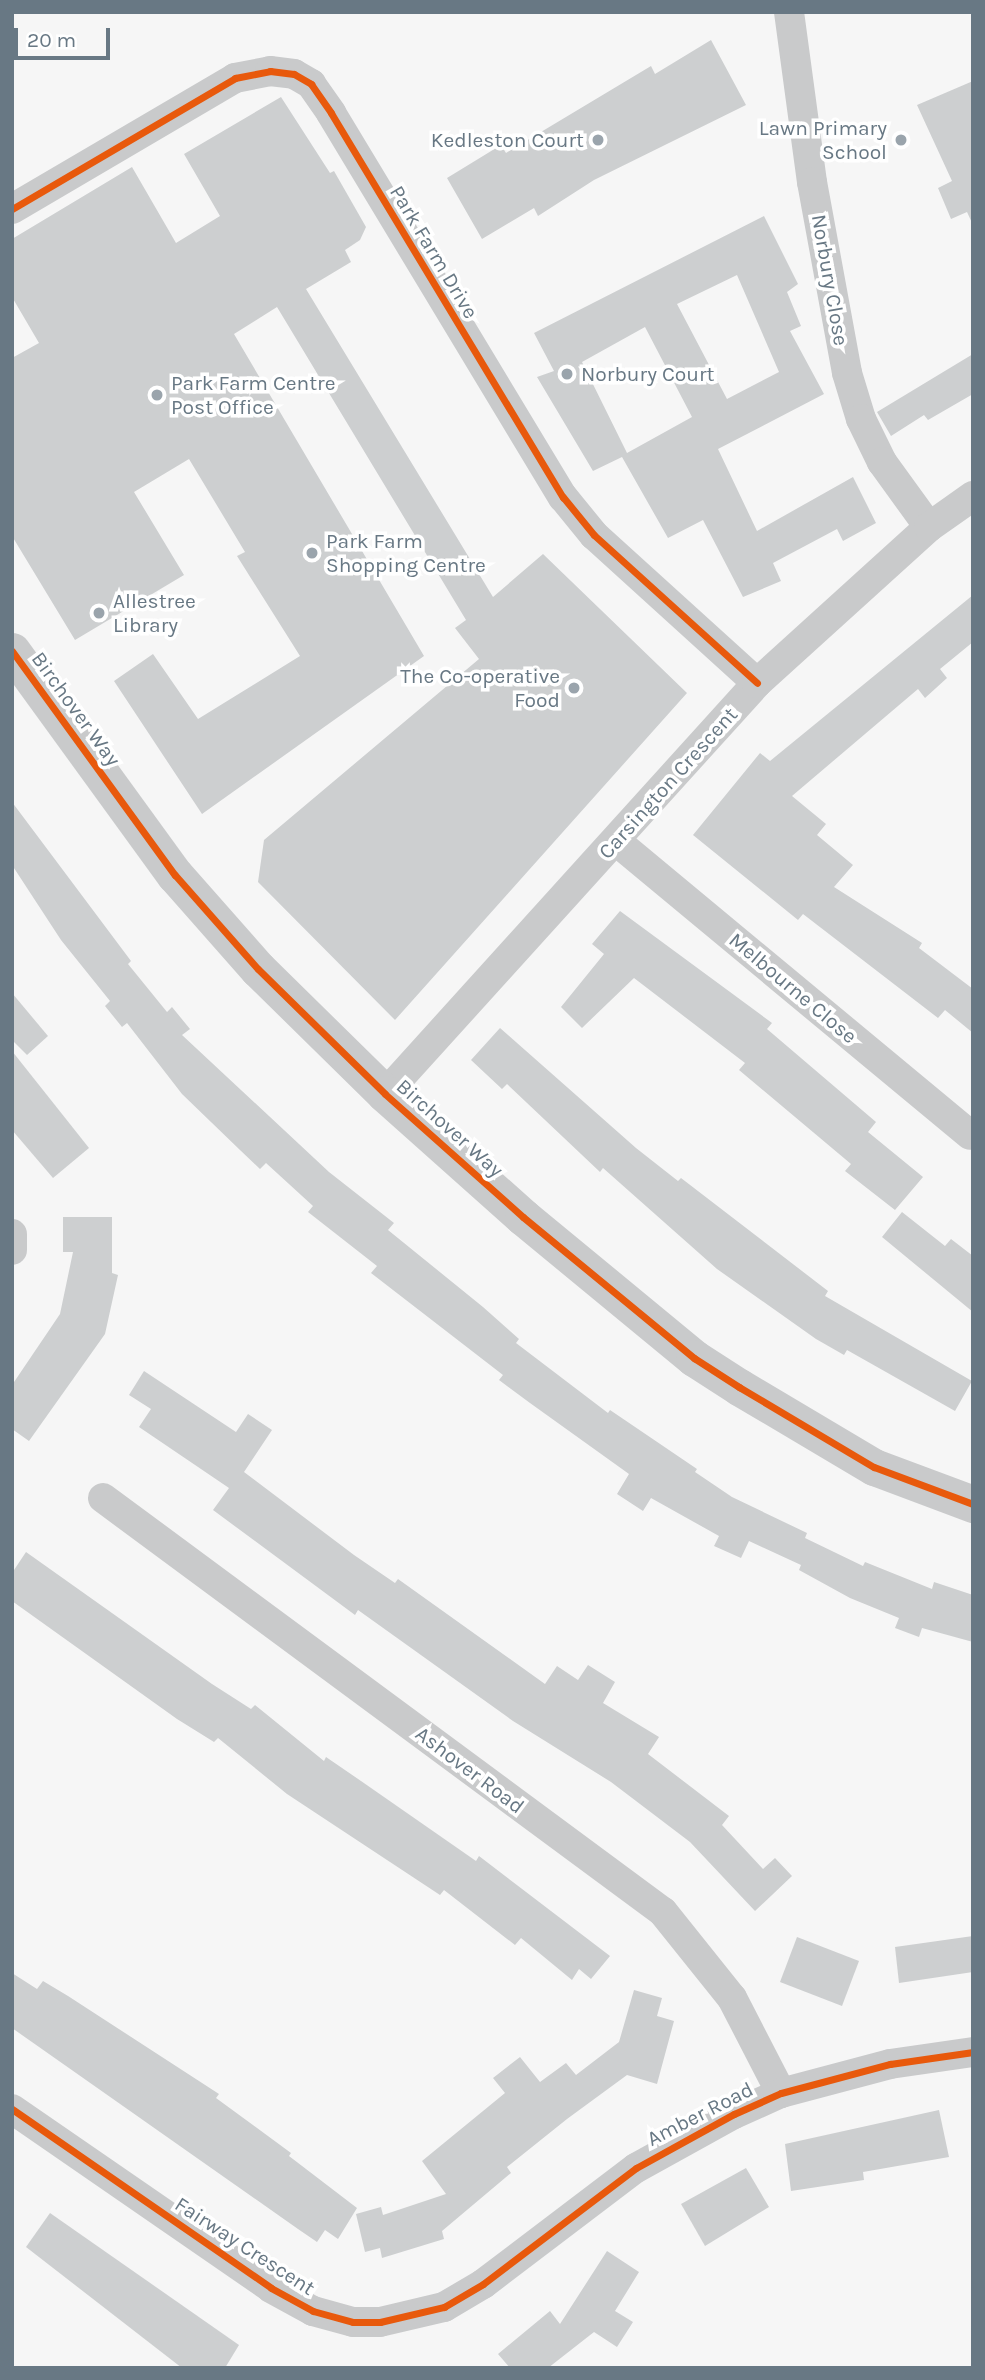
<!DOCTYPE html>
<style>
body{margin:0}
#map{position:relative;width:985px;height:2380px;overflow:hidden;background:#f6f6f6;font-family:Karla,sans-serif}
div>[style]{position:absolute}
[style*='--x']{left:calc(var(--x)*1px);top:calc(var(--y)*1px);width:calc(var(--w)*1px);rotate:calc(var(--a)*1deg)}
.building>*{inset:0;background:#cdcfd0}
.minor>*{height:30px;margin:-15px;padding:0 15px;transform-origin:15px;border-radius:15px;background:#c9cacb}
.tertiary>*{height:37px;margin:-18.5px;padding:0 18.5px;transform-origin:18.5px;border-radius:18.5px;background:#c9cacb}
.cycleway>*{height:7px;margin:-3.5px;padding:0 3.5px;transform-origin:3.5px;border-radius:3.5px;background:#e8590c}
.dots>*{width:19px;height:19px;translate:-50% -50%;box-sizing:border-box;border:4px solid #fff;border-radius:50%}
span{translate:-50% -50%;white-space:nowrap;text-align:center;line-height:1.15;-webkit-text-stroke:7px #fff;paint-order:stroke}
.poi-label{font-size:21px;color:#687884}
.right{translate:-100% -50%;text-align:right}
.left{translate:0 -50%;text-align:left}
.street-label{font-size:21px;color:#687884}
.frame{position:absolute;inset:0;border:14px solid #687884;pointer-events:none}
.scale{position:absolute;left:14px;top:28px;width:96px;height:32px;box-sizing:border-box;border:4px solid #687884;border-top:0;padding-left:9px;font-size:21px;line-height:24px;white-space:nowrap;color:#687884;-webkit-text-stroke:5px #fff;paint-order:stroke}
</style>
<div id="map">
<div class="building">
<div style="clip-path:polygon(711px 40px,746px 105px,594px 180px,538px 216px,534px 208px,482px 239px,447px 178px,501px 145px,506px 153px,651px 66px,655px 74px)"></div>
<div style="clip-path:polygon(973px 81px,973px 225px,967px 212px,951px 219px,938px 188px,952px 181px,917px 105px)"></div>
<div style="clip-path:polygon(281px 97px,330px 173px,334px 171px,366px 227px,360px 240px,345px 250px,351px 262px,306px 289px,493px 597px,543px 554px,687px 693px,395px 1020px,258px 882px,264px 840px,479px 659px,455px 628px,466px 620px,277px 307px,234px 334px,424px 656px,202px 814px,114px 681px,153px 654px,198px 719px,300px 656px,237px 556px,245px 552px,189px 459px,134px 492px,184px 575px,75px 640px,12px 536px,12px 358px,39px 343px,12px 297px,12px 239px,132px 167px,176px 243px,220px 216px,184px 154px)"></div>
<div style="clip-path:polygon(evenodd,764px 216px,798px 284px,787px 292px,801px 326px,790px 331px,824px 394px,718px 449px,757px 531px,853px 477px,876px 523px,843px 541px,837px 529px,773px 563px,781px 581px,743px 597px,703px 520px,668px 538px,622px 457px,593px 471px,537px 377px,554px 371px,534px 333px,764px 216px,737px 275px,779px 372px,727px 399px,677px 304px,737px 275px,764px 216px,645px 327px,692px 417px,627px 453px,582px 362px,645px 327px)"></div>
<div style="clip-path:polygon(973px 354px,973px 394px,928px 420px,924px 415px,891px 436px,877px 412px)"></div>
<div style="clip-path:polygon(973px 595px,973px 642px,940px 669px,947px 678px,925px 698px,918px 689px,792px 796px,826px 824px,817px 835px,853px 865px,834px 887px,922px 943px,919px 948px,973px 989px,973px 1033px,945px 1010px,938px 1018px,803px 914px,798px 920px,693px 835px,760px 753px,770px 761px)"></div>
<div style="clip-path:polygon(12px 802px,131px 961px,128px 964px,167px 1012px,172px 1007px,190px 1029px,182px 1035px,329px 1172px,394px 1223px,388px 1230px,483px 1307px,519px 1339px,516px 1343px,608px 1413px,610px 1410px,697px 1469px,695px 1472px,732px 1497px,807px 1533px,805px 1538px,863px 1566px,865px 1562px,932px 1589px,934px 1582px,973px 1595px,973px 1642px,922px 1628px,919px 1637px,895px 1628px,899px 1618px,850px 1598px,799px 1570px,801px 1565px,749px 1541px,741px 1558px,714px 1546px,719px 1536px,651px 1498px,643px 1511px,617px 1494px,629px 1474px,530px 1403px,499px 1380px,503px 1375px,371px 1273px,377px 1266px,308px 1212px,313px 1206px,266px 1163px,260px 1169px,240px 1150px,182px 1094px,127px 1023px,122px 1027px,105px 1006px,110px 1001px,61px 940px,12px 865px)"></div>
<div style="clip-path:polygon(620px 911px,772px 1023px,767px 1029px,876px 1122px,868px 1132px,923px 1177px,895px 1210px,845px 1171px,851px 1164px,739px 1070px,745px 1063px,634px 978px,582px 1028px,561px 1007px,604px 954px,592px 944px)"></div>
<div style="clip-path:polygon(12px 993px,48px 1036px,27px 1055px,12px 1040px)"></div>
<div style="clip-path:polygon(500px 1028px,636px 1148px,678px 1181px,681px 1178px,828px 1291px,825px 1296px,972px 1381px,955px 1411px,847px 1350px,844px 1355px,816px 1339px,717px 1269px,603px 1168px,600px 1172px,507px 1084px,502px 1089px,471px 1060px)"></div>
<div style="clip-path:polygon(12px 1051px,89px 1148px,53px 1178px,12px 1130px)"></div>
<div style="clip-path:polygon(902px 1212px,945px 1246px,951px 1239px,973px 1256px,973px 1312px,882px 1237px)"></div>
<div style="clip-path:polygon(63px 1217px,112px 1217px,112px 1273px,118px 1275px,105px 1334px,29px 1441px,12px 1429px,12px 1385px,60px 1314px,73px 1252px,63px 1252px)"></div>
<div style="clip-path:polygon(144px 1371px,236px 1432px,248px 1414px,272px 1430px,244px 1472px,354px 1555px,395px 1583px,398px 1579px,545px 1684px,557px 1666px,578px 1680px,588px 1665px,615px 1682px,603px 1703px,659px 1737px,648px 1754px,729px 1816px,722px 1825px,763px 1869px,775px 1858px,792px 1876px,755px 1911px,690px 1842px,611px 1782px,513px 1721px,358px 1610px,355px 1615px,213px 1510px,229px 1488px,139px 1427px,151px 1409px,129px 1395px)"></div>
<div style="clip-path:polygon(26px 1552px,212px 1684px,251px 1709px,255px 1705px,324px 1761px,326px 1757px,361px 1781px,476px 1861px,479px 1856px,610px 1956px,591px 1979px,579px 1969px,572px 1980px,521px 1938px,515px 1945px,444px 1890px,440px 1895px,287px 1794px,218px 1738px,214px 1742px,177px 1719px,12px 1601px,12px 1573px)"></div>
<div style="clip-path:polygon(973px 1936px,973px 1972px,899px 1983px,895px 1947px)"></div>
<div style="clip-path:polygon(797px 1937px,859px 1961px,842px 2006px,780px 1982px)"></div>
<div style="clip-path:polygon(12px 1973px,37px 1989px,43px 1981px,68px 1996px,219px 2094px,216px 2098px,291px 2153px,289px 2156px,357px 2208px,338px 2239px,325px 2230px,317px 2242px,298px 2229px,12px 2028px)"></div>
<div style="clip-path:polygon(634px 1990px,662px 1998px,657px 2016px,674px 2021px,657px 2084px,627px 2075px,567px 2119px,507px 2167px,511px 2173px,442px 2231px,444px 2239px,382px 2258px,380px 2248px,365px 2252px,356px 2214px,381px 2207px,383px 2215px,446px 2194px,422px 2161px,505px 2093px,493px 2078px,520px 2057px,540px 2082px,566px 2063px,576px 2075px,619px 2042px)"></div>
<div style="clip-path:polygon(939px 2110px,949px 2157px,863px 2172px,864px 2180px,791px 2191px,785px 2144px)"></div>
<div style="clip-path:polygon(746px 2168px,769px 2207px,705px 2246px,681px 2204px)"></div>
<div style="clip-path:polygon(50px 2213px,239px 2345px,225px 2368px,182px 2368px,26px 2247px)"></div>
<div style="clip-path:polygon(607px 2251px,639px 2272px,615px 2311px,633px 2322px,617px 2347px,594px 2332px,548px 2368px,510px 2368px,498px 2354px,550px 2311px,560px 2324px)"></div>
</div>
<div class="minor">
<div style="--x:789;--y:12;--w:172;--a:82.3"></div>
<div style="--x:812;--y:182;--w:194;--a:79.6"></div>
<div style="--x:847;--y:373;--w:48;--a:73.1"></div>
<div style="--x:861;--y:419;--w:48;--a:64"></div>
<div style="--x:882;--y:462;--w:80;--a:54.1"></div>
<div style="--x:12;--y:209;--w:259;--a:-30.4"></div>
<div style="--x:235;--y:78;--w:36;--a:-11"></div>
<div style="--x:270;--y:71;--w:24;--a:7"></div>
<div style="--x:294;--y:74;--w:20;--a:30"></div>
<div style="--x:311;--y:84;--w:35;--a:55"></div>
<div style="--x:331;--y:113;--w:449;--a:58.9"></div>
<div style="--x:563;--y:497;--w:49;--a:50.8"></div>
<div style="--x:594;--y:535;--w:220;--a:42.2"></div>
<div style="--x:616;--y:841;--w:460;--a:39.7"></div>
<div style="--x:385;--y:1094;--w:554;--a:-47.85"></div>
<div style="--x:757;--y:683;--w:232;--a:-42.2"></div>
<div style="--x:929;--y:527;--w:54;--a:-35.2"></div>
<div style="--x:12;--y:1234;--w:16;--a:90"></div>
<div style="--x:103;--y:1498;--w:696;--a:36.47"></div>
<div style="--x:663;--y:1912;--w:110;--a:51.3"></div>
<div style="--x:732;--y:1998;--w:107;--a:62.7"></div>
<div style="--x:12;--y:2109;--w:315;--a:34.6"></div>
<div style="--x:271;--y:2288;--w:48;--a:28.7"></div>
<div style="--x:313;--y:2311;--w:41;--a:15.4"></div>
<div style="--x:353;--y:2322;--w:27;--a:0"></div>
<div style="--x:380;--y:2322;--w:66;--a:-13.2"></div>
<div style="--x:444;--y:2307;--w:45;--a:-30.5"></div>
<div style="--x:483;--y:2284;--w:192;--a:-37.2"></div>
<div style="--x:636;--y:2168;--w:112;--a:-28.9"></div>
<div style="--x:734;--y:2114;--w:51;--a:-24.1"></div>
<div style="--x:781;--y:2093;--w:113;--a:-14.9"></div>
<div style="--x:890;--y:2064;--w:84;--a:-8.2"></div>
</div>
<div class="tertiary">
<div style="--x:12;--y:651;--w:277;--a:54"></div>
<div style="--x:175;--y:875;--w:125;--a:48.6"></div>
<div style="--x:258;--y:969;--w:178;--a:44.5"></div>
<div style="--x:385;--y:1094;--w:185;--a:41.7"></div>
<div style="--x:523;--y:1217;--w:222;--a:39.5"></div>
<div style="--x:694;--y:1358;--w:54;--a:32.8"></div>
<div style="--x:739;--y:1387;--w:157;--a:30.7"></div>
<div style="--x:874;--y:1467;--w:106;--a:20.5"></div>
</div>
<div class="cycleway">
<div style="--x:12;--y:209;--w:259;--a:-30.4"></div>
<div style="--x:235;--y:78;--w:36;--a:-11"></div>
<div style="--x:270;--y:71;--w:24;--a:7"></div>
<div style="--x:294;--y:74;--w:20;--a:30"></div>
<div style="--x:311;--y:84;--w:35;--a:55"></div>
<div style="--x:331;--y:113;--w:449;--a:58.9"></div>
<div style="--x:563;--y:497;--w:49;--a:50.8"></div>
<div style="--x:594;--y:535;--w:220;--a:42.2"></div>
<div style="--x:12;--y:651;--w:277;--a:54"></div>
<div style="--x:175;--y:875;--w:125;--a:48.6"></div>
<div style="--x:258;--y:969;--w:178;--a:44.5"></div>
<div style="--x:385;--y:1094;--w:185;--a:41.7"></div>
<div style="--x:523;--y:1217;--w:222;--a:39.5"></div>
<div style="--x:694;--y:1358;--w:54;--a:32.8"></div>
<div style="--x:739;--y:1387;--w:157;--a:30.7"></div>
<div style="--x:874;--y:1467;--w:106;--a:20.5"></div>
<div style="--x:12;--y:2109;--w:315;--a:34.6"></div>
<div style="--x:271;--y:2288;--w:48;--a:28.7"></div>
<div style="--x:313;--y:2311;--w:41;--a:15.4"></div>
<div style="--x:353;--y:2322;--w:27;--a:0"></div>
<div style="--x:380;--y:2322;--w:66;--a:-13.2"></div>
<div style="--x:444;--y:2307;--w:45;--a:-30.5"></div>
<div style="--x:483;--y:2284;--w:192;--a:-37.2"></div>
<div style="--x:636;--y:2168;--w:112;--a:-28.9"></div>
<div style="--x:734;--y:2114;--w:51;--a:-24.1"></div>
<div style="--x:781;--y:2093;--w:113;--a:-14.9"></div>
<div style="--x:890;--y:2064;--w:84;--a:-8.2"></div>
</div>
<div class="dots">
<div style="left:598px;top:140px;background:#9aa4ac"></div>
<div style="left:901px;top:140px;background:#9aa4ac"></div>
<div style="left:567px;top:374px;background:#9aa4ac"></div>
<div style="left:157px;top:395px;background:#9aa4ac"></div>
<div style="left:312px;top:553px;background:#9aa4ac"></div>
<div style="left:99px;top:613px;background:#9aa4ac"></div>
<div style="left:574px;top:688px;background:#9aa4ac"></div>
</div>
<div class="poi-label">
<span class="right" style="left:887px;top:140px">Lawn Primary<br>School</span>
<span class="right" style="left:584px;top:140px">Kedleston Court</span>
<span class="left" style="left:581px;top:374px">Norbury Court</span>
<span class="left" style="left:171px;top:395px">Park Farm Centre<br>Post Office</span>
<span class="left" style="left:326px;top:553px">Park Farm<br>Shopping Centre</span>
<span class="left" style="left:113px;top:613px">Allestree<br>Library</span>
<span class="right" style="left:560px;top:688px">The Co-operative<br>Food</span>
</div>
<div class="street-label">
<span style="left:434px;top:252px;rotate:59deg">Park Farm Drive</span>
<span style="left:830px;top:280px;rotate:80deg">Norbury Close</span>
<span style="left:76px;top:709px;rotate:54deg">Birchover Way</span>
<span style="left:668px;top:783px;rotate:-48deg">Carsington Crescent</span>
<span style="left:793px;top:988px;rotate:40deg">Melbourne Close</span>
<span style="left:450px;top:1128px;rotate:42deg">Birchover Way</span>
<span style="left:470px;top:1770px;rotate:37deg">Ashover Road</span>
<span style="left:700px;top:2114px;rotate:-27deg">Amber Road</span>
<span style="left:245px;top:2246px;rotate:33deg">Fairway Crescent</span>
</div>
<div class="frame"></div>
<div class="scale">20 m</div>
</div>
